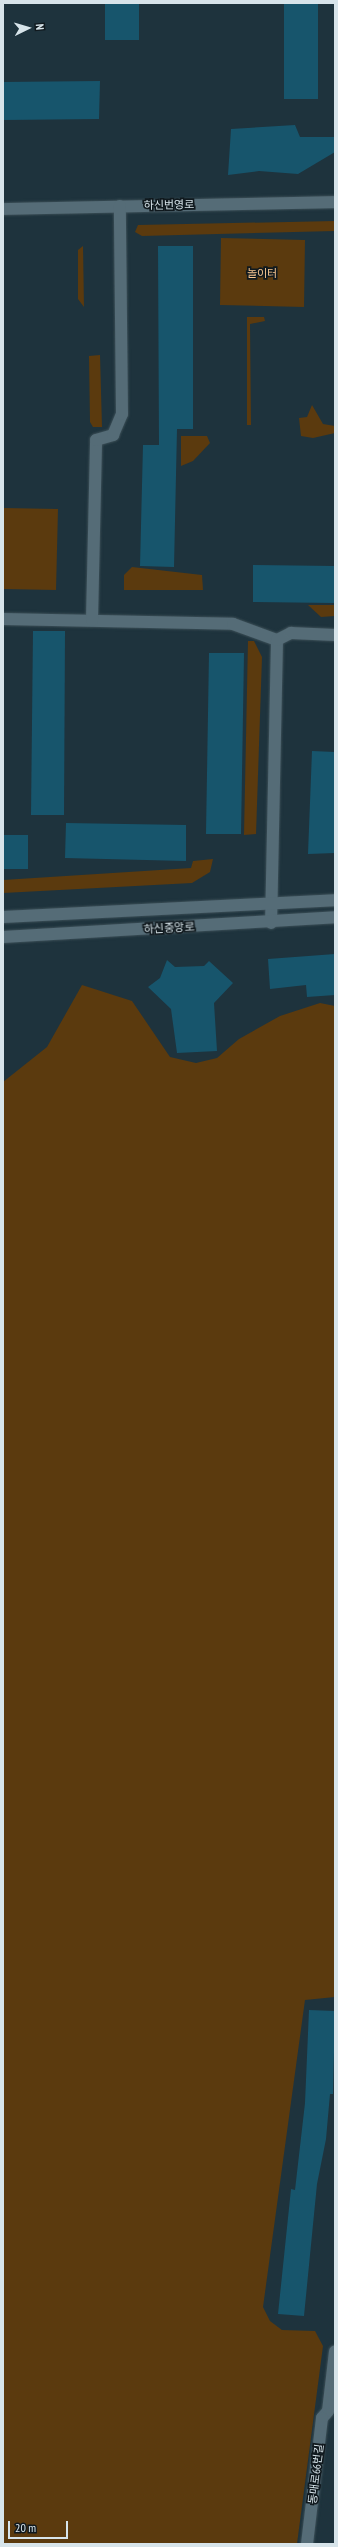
<!DOCTYPE html>
<meta charset="utf-8">
<style>
body{margin:0}
#map{position:relative;width:338px;height:2547px;overflow:hidden;background:#1e333d;font-family:"PT Sans Narrow","Noto Sans KR",sans-serif}
div>[style]{position:absolute}
[style*='--x']{left:calc(var(--x)*1px);top:calc(var(--y)*1px);width:calc(var(--w)*1px);rotate:calc(var(--a)*1deg)}
.green>*{inset:0;background:#5b3a0e}
.building>*{inset:0;background:#17556c}
.roads{filter:drop-shadow(0 0 1px #3c4f57) drop-shadow(0 0 1px #3c4f57)}
.minor>*{height:12px;margin:-6px;padding:0 6px;transform-origin:6px;border-radius:6px;background:#556c77}
span{translate:-50% -50%;white-space:nowrap;text-align:center;line-height:1.15;-webkit-text-stroke:3.5px #10191e;paint-order:stroke}
.street-label{font-size:11px;color:#d7e4ea}
.park-label{font-size:11px;color:#f9c791}
.frame{position:absolute;inset:0;border:4px solid #d7e4ea;pointer-events:none}
.north{position:absolute;left:8px;top:8px;width:40px;height:40px;-webkit-text-stroke:3px #10191e;paint-order:stroke;rotate:85deg;font-size:11px;font-weight:700;line-height:16px;text-align:center;color:#d7e4ea}
.north::after{content:'';display:block;margin:auto;width:14px;height:18px;background:#d7e4ea;clip-path:polygon(50% 0,100% 100%,50% 72%,0 100%)}
.scale{position:absolute;left:8px;top:2521px;width:60px;height:18px;box-sizing:border-box;border:2px solid #d7e4ea;border-top:0;padding-left:5px;font-size:12px;line-height:14px;white-space:nowrap;color:#d7e4ea;-webkit-text-stroke:3px #10191e;paint-order:stroke}
</style>
<div id="map">
<div class="green">
<div style="clip-path:polygon(335px 221px,335px 231px,142px 236px,135px 232px,138px 225px)"></div>
<div style="clip-path:polygon(221px 238px,305px 240px,304px 307px,220px 305px)"></div>
<div style="clip-path:polygon(83px 246px,84px 307px,78px 299px,78px 250px)"></div>
<div style="clip-path:polygon(247px 317px,264px 317px,265px 321px,250px 324px,251px 425px,247px 425px)"></div>
<div style="clip-path:polygon(100px 355px,102px 427px,93px 427px,90px 422px,89px 356px)"></div>
<div style="clip-path:polygon(312px 405px,323px 424px,335px 426px,335px 433px,313px 438px,301px 436px,299px 418px,307px 417px)"></div>
<div style="clip-path:polygon(181px 436px,207px 436px,210px 443px,193px 461px,181px 466px)"></div>
<div style="clip-path:polygon(3px 508px,58px 509px,56px 590px,3px 589px)"></div>
<div style="clip-path:polygon(132px 567px,202px 575px,203px 590px,124px 590px,124px 575px)"></div>
<div style="clip-path:polygon(308px 605px,335px 605px,335px 616px,321px 617px)"></div>
<div style="clip-path:polygon(248px 641px,254px 641px,262px 657px,256px 834px,244px 835px)"></div>
<div style="clip-path:polygon(213px 859px,210px 872px,192px 883px,3px 893px,3px 880px,191px 868px,193px 861px)"></div>
<div style="clip-path:polygon(82px 985px,132px 1001px,170px 1057px,196px 1063px,217px 1058px,239px 1039px,280px 1016px,320px 1003px,335px 1006px,335px 1997px,305px 2000px,263px 2307px,270px 2321px,282px 2330px,315px 2331px,323px 2346px,297px 2544px,3px 2544px,3px 1082px,47px 1047px)"></div>
</div>
<div class="building">
<div style="clip-path:polygon(105px 3px,139px 3px,139px 40px,105px 40px)"></div>
<div style="clip-path:polygon(284px 3px,318px 3px,318px 99px,284px 99px)"></div>
<div style="clip-path:polygon(100px 81px,99px 119px,3px 120px,3px 82px)"></div>
<div style="clip-path:polygon(295px 125px,300px 137px,335px 137px,335px 152px,298px 174px,259px 171px,228px 175px,231px 129px)"></div>
<div style="clip-path:polygon(158px 246px,193px 246px,193px 429px,177px 429px,174px 567px,140px 566px,143px 445px,159px 445px)"></div>
<div style="clip-path:polygon(253px 565px,335px 566px,335px 603px,253px 602px)"></div>
<div style="clip-path:polygon(33px 631px,65px 631px,64px 815px,31px 815px)"></div>
<div style="clip-path:polygon(209px 653px,244px 653px,241px 834px,206px 834px)"></div>
<div style="clip-path:polygon(312px 751px,335px 752px,335px 853px,308px 854px)"></div>
<div style="clip-path:polygon(66px 823px,186px 825px,186px 861px,65px 858px)"></div>
<div style="clip-path:polygon(3px 835px,28px 835px,28px 869px,3px 869px)"></div>
<div style="clip-path:polygon(335px 954px,335px 995px,307px 997px,306px 985px,270px 989px,268px 959px)"></div>
<div style="clip-path:polygon(167px 960px,175px 967px,204px 966px,209px 961px,233px 983px,214px 1003px,217px 1051px,177px 1053px,171px 1009px,148px 987px,160px 978px)"></div>
<div style="clip-path:polygon(309px 2010px,335px 2011px,333px 2094px,330px 2094px,326px 2139px,317px 2184px,304px 2316px,278px 2314px,291px 2189px,295px 2190px,305px 2103px)"></div>
</div>
<div class="roads">
<div class="minor">
<div style="--x:3;--y:209;--w:332;--a:-1.2"></div>
<div style="--x:3;--y:619;--w:230;--a:1.2"></div>
<div style="--x:233;--y:624;--w:47;--a:20"></div>
<div style="--x:277;--y:640;--w:283;--a:91.2"></div>
<div style="--x:92;--y:620;--w:180;--a:-88.7"></div>
<div style="--x:96;--y:440;--w:18;--a:-16"></div>
<div style="--x:113;--y:435;--w:23;--a:-67"></div>
<div style="--x:122;--y:414;--w:208;--a:-90.6"></div>
<div style="--x:277;--y:640;--w:16;--a:-27"></div>
<div style="--x:291;--y:633;--w:44;--a:2.6"></div>
<div style="--x:3;--y:917;--w:332;--a:-2.9"></div>
<div style="--x:3;--y:937;--w:333;--a:-3.4"></div>
<div style="--x:322;--y:2418;--w:9;--a:-49"></div>
<div style="--x:328;--y:2411;--w:60;--a:-83.3"></div>
<div style="--x:307;--y:2544;--w:127;--a:-83.2"></div>
</div>
</div>
<div class="street-label">
<span style="left:169px;top:205px;rotate:-1deg">하신번영로</span>
<span style="left:169px;top:928px;rotate:-3deg">하신중앙로</span>
<span style="left:316px;top:2474px;rotate:-83deg">동매로66번길</span>
</div>
<div class="park-label">
<span style="left:262px;top:273px">놀이터</span>
</div>
<div class="frame"></div>
<div class="north">N</div>
<div class="scale">20 m</div>
</div>
